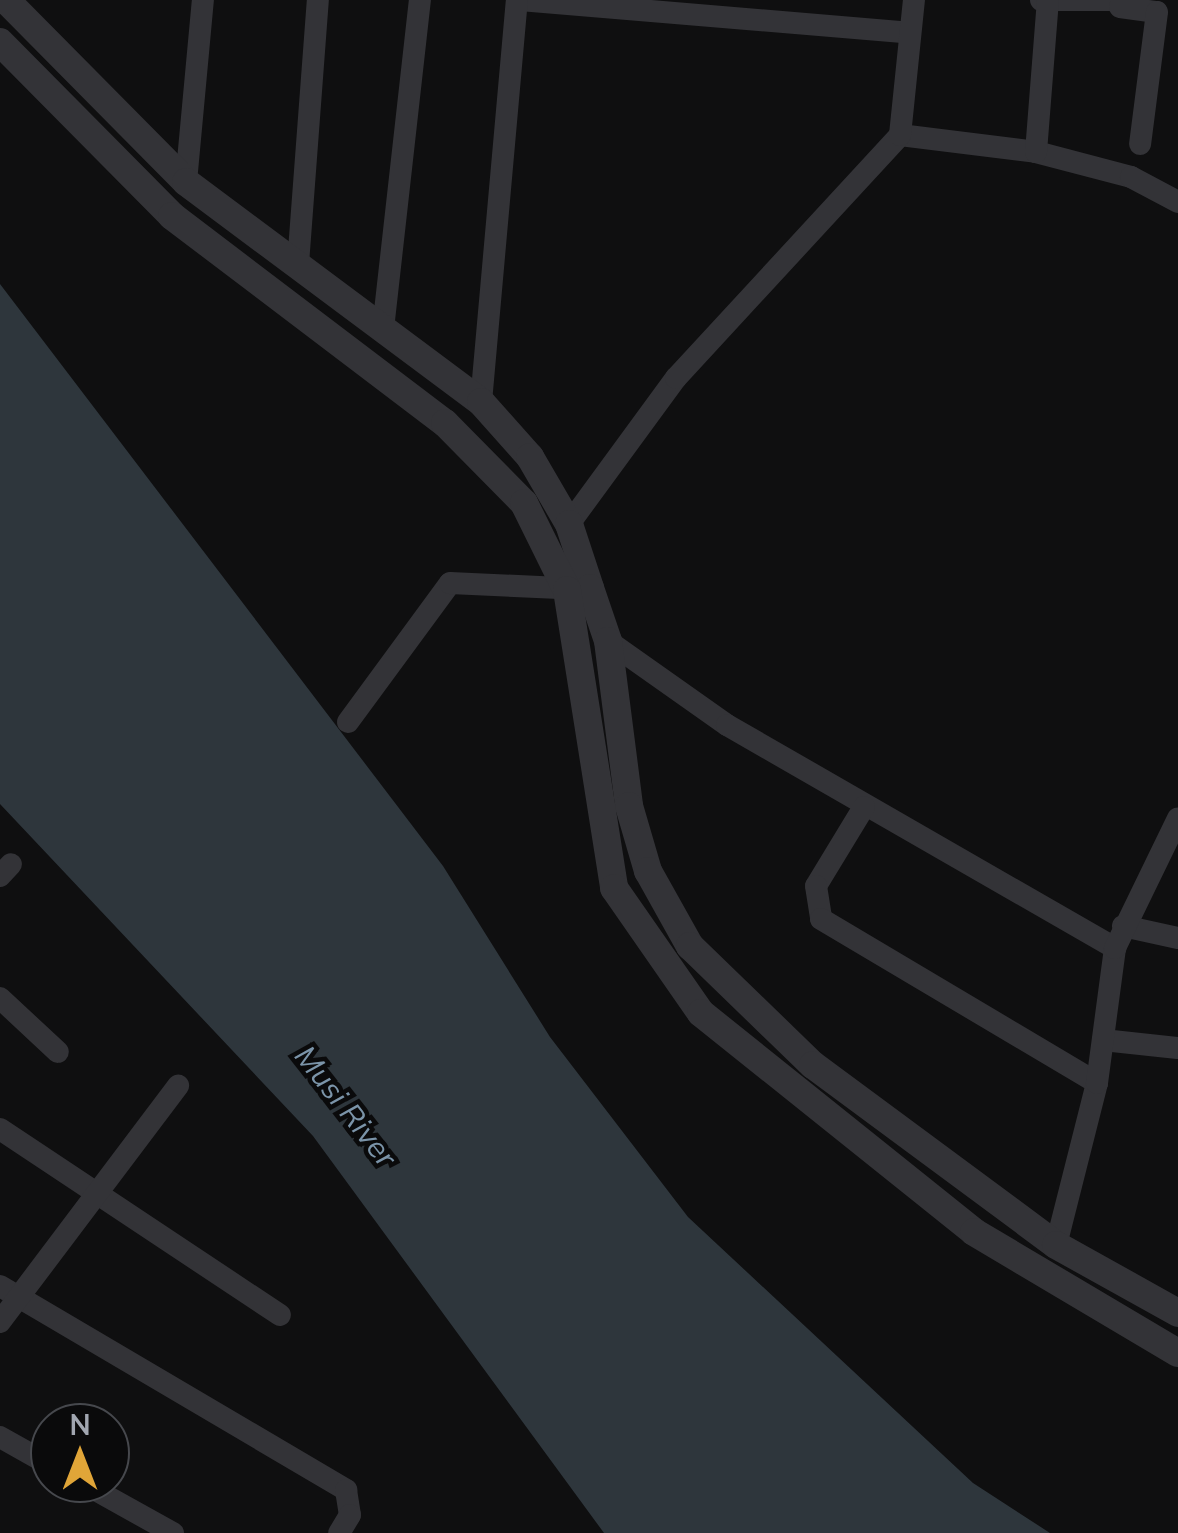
<!DOCTYPE html>
<style>
body{margin:0}
#map{position:relative;width:1178px;height:1533px;overflow:hidden;background:#0f0f10;font-family:Mulish,sans-serif}
div>[style]{position:absolute}
[style*='--x']{left:calc(var(--x)*1px);top:calc(var(--y)*1px);width:calc(var(--w)*1px);rotate:calc(var(--a)*1deg)}
.water>*{inset:0;background:#2e363c}
.minor>*{height:22px;margin:-11px;padding:0 11px;transform-origin:11px;border-radius:11px;background:#333337}
.tertiary>*{height:28px;margin:-14px;padding:0 14px;transform-origin:14px;border-radius:14px;background:#333337}
span{translate:-50% -50%;white-space:nowrap;text-align:center;line-height:1.15;-webkit-text-stroke:9px #0a0a0b;paint-order:stroke}
.water-label{font-size:30px;color:#7b94a9;font-style:italic}
.north{position:absolute;left:30px;top:1403px;width:100px;height:100px;box-sizing:border-box;background:#0a0a0b;border:2px solid #46484d;border-radius:50%;rotate:0deg;font-size:28px;font-weight:700;line-height:40px;text-align:center;color:#a1a6b0}
.north::after{content:'';display:block;margin:auto;width:35px;height:45px;background:#e0a538;clip-path:polygon(50% 0,100% 100%,50% 72%,0 100%)}
</style>
<div id="map">
<div class="water">
<div style="clip-path:polygon(0 284px,443px 866px,550px 1037px,688px 1217px,973px 1483px,1050px 1533px,604px 1533px,313px 1136px,0 804px)"></div>
</div>
<div class="minor">
<div style="--x:520;--y:0;--w:390;--a:4.8"></div>
<div style="--x:1041;--y:0;--w:80;--a:0"></div>
<div style="--x:1120;--y:7;--w:37;--a:8"></div>
<div style="--x:1157;--y:12;--w:133;--a:97.3"></div>
<div style="--x:900;--y:135;--w:137;--a:7.1"></div>
<div style="--x:1036;--y:152;--w:98;--a:14.7"></div>
<div style="--x:1131;--y:177;--w:53;--a:28"></div>
<div style="--x:1036;--y:152;--w:151;--a:-85.5"></div>
<div style="--x:186;--y:182;--w:183;--a:-84.7"></div>
<div style="--x:298;--y:264;--w:265;--a:-85.7"></div>
<div style="--x:383;--y:329;--w:331;--a:-83.6"></div>
<div style="--x:481;--y:402;--w:404;--a:-84.9"></div>
<div style="--x:569;--y:524;--w:181;--a:-53.8"></div>
<div style="--x:676;--y:378;--w:330;--a:-47.3"></div>
<div style="--x:900;--y:135;--w:136;--a:-84.1"></div>
<div style="--x:608;--y:641;--w:146;--a:35.2"></div>
<div style="--x:727;--y:725;--w:448;--a:29.9"></div>
<div style="--x:348;--y:722;--w:172;--a:-53.7"></div>
<div style="--x:450;--y:583;--w:132;--a:2.6"></div>
<div style="--x:864;--y:807;--w:92;--a:121.3"></div>
<div style="--x:816;--y:886;--w:33;--a:81"></div>
<div style="--x:821;--y:919;--w:321;--a:30.7"></div>
<div style="--x:0;--y:876;--w:16;--a:-47"></div>
<div style="--x:1123;--y:926;--w:56;--a:12.3"></div>
<div style="--x:0;--y:998;--w:79;--a:43"></div>
<div style="--x:1103;--y:1040;--w:75;--a:6.1"></div>
<div style="--x:0;--y:1129;--w:336;--a:33.6"></div>
<div style="--x:1056;--y:1245;--w:167;--a:-75.8"></div>
<div style="--x:1097;--y:1083;--w:136;--a:-82.4"></div>
<div style="--x:1115;--y:948;--w:144;--a:-64.1"></div>
<div style="--x:0;--y:1286;--w:402;--a:30.5"></div>
<div style="--x:346;--y:1490;--w:25;--a:81"></div>
<div style="--x:350;--y:1515;--w:21;--a:121"></div>
<div style="--x:0;--y:1322;--w:296;--a:-53"></div>
<div style="--x:0;--y:1437;--w:57;--a:29.2"></div>
<div style="--x:83;--y:1483;--w:103;--a:29.1"></div>
</div>
<div class="tertiary">
<div style="--x:6;--y:0;--w:256;--a:45.3"></div>
<div style="--x:186;--y:182;--w:368;--a:36.7"></div>
<div style="--x:481;--y:402;--w:74;--a:48.3"></div>
<div style="--x:530;--y:457;--w:78;--a:59.8"></div>
<div style="--x:569;--y:524;--w:67;--a:71.8"></div>
<div style="--x:590;--y:588;--w:56;--a:71.2"></div>
<div style="--x:608;--y:641;--w:166;--a:82.7"></div>
<div style="--x:629;--y:806;--w:68;--a:73.7"></div>
<div style="--x:648;--y:871;--w:86;--a:60.8"></div>
<div style="--x:690;--y:946;--w:171;--a:44.1"></div>
<div style="--x:813;--y:1065;--w:302;--a:36.5"></div>
<div style="--x:1056;--y:1245;--w:140;--a:29.1"></div>
<div style="--x:0;--y:42;--w:245;--a:45.3"></div>
<div style="--x:172;--y:216;--w:343;--a:37.2"></div>
<div style="--x:445;--y:423;--w:112;--a:45.4"></div>
<div style="--x:524;--y:503;--w:97;--a:63.7"></div>
<div style="--x:567;--y:590;--w:302;--a:81"></div>
<div style="--x:614;--y:888;--w:152;--a:55.2"></div>
<div style="--x:701;--y:1013;--w:350;--a:38.7"></div>
<div style="--x:974;--y:1232;--w:237;--a:30.7"></div>
</div>
<div class="water-label">
<span style="left:346px;top:1106px;rotate:52deg">Musi River</span>
</div>
<div class="north">N</div>
</div>
